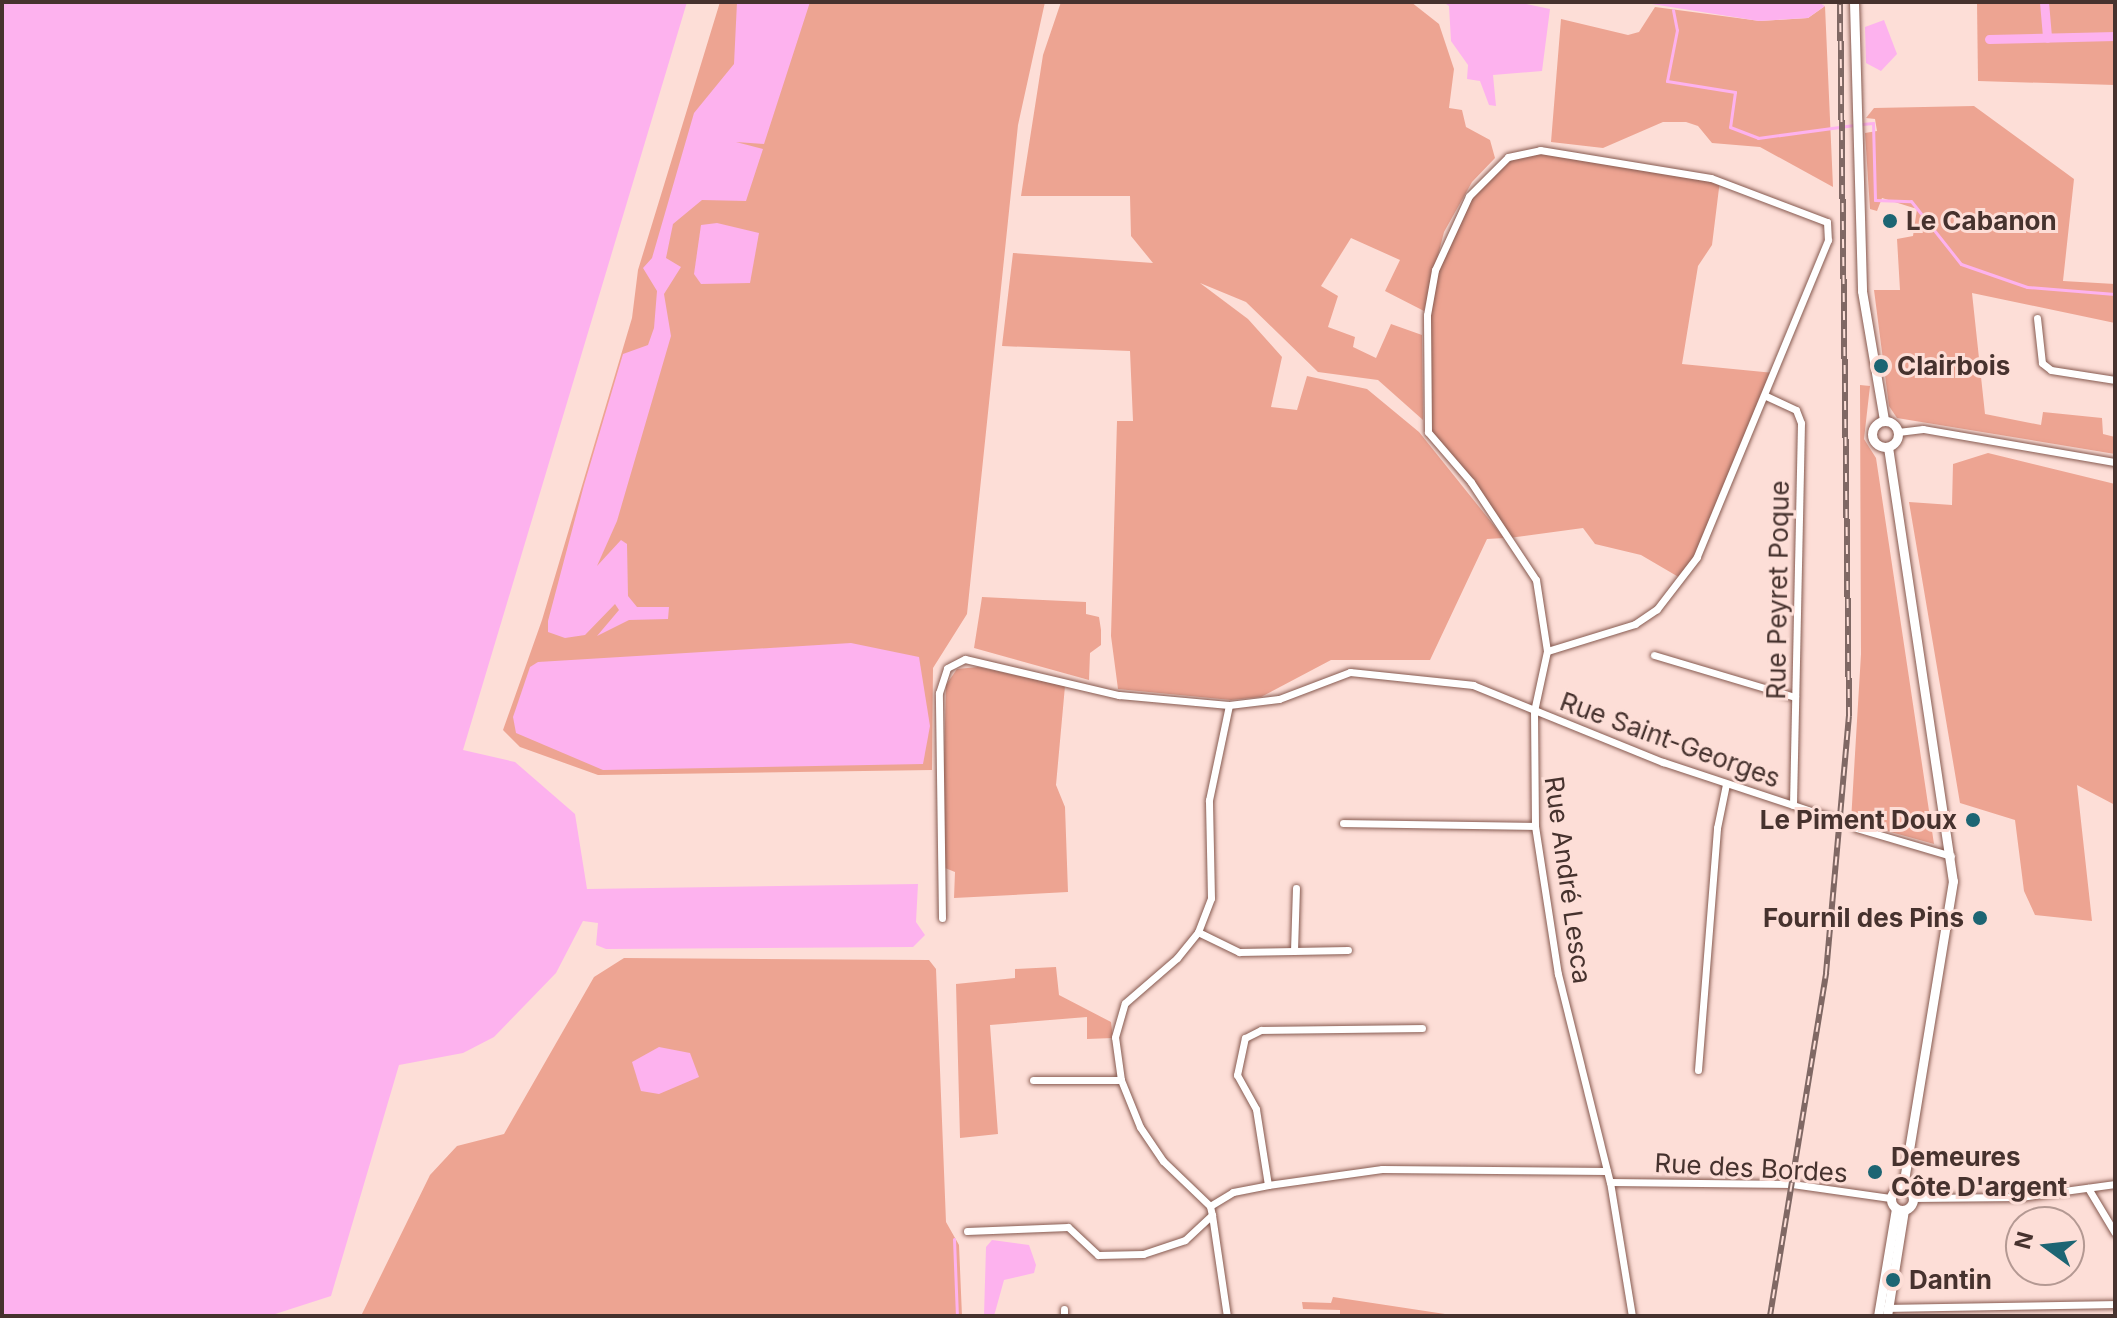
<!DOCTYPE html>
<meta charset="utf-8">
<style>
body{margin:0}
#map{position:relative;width:2117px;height:1318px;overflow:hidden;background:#fdded7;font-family:Inter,sans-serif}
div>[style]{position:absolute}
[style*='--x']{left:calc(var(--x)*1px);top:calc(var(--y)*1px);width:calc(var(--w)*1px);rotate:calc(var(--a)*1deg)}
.green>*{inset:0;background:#eda492}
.water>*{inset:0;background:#fdb2ee}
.stream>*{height:3px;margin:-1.5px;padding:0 1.5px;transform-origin:1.5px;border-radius:1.5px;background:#fdb2ee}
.canal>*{height:9px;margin:-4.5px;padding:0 4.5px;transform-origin:4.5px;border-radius:4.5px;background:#fdb2ee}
.roads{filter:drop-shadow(0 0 2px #865a50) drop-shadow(0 0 2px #865a50)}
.street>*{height:7px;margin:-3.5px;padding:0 3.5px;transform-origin:3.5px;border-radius:3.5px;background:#fff}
.secondary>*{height:9px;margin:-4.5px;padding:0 4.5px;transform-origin:4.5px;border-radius:4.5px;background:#fff}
.secondary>.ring{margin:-4.5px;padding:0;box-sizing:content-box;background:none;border:9px solid #fff;border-radius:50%}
.rail>*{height:6px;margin-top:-3px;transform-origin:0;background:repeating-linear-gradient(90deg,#fdded7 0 9px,#806864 0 18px);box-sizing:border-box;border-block:2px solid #806864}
.dots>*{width:22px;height:22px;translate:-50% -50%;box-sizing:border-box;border:4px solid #fdded7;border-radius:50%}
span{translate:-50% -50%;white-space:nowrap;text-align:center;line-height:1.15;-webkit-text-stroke:6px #fdded7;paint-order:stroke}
.poi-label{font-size:26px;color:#46322e;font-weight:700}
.left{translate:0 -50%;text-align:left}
.right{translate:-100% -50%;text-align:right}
.street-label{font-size:26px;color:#46322e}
.frame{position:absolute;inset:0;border:4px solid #46322e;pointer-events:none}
.north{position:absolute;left:2005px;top:1206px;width:80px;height:80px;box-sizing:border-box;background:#fdded7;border:2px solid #b49993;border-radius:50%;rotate:285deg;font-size:22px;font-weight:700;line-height:32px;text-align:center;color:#46322e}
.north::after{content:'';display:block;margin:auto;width:28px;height:36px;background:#1d6573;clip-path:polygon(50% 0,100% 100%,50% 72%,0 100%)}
</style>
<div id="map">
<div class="green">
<div style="clip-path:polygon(720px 2px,1045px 2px,1018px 125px,967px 614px,933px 668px,932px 770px,598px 775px,520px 747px,503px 730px,542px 620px,632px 318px,638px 270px)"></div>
<div style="clip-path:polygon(1061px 2px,1411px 2px,1439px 24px,1454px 69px,1449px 108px,1462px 110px,1466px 127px,1490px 140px,1495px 158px,1472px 182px,1444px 232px,1424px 311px,1385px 291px,1400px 260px,1351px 238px,1321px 286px,1338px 296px,1328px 327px,1355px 337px,1353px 347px,1376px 358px,1391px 324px,1422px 335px,1423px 420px,1378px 380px,1318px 372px,1246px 302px,1200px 283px,1248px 319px,1282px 357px,1271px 407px,1297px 410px,1307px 376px,1367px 389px,1419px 432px,1504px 538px,1487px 539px,1430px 660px,1331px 660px,1261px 697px,1231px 700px,1118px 689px,1111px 636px,1117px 421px,1133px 421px,1130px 351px,1002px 346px,1013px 253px,1153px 263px,1131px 236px,1130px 196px,1021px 196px,1043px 55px)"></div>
<div style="clip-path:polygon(1977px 2px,2115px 2px,2115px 85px,1978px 81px)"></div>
<div style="clip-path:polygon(1825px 6px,1833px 187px,1760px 147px,1712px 143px,1698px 126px,1686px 122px,1663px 122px,1603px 148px,1551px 142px,1561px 19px,1628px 35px,1639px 32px,1655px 7px,1760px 21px,1808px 18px)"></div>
<div style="clip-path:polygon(1974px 106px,2074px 179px,2063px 281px,2115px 284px,2115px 323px,1972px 293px,1985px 414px,2041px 425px,2043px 412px,2102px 418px,2103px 434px,2115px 437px,2115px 454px,1897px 418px,1889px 406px,1874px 290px,1900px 290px,1897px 239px,1913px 236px,1917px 209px,1882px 198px,1877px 211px,1870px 209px,1865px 133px,1877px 131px,1875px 119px,1866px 118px,1874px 108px)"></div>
<div style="clip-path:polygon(1526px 151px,1720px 180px,1712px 245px,1698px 266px,1682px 364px,1774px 373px,1697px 557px,1682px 579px,1641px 555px,1595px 544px,1583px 528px,1509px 538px,1428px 432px,1427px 315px,1435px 270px,1469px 196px,1496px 167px)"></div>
<div style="clip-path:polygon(1860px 385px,1870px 386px,1864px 439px,1876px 458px,1934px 844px,1851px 821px,1861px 654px)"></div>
<div style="clip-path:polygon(1988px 453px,2115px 484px,2115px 805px,2077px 785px,2092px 921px,2035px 915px,2024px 891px,2015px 820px,1960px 803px,1909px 502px,1952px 505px,1953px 464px)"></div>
<div style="clip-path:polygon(982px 597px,1086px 602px,1086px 614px,1099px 617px,1101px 630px,1101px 645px,1090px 653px,1089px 680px,974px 648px)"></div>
<div style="clip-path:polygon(978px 667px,1065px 686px,1056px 785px,1065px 807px,1068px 892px,954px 898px,955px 872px,945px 868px,942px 845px,946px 685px,957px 669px)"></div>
<div style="clip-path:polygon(624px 958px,929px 960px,936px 969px,946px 1222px,959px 1245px,962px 1316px,361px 1316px,430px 1175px,457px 1146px,504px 1134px,594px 977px)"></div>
<div style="clip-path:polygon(1056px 967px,1059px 995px,1111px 1022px,1113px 1038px,1087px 1039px,1087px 1017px,990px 1025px,998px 1134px,960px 1138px,956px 984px,1015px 978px,1015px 969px)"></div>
<div style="clip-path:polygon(1333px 1297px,1445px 1314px,1340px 1316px,1340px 1310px,1303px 1309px,1302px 1302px,1331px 1303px)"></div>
</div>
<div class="water">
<div style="clip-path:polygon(2px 2px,687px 2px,463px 750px,515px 762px,575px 814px,587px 889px,918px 884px,916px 922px,925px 935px,913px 947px,606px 949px,596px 945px,598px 923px,583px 921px,556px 973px,494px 1037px,463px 1053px,399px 1065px,331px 1296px,269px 1316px,2px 1316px)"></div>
<div style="clip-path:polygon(737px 2px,810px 2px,764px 144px,736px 142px,763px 149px,746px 201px,702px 200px,673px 224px,666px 258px,681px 267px,664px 294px,671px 336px,617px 521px,597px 566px,621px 540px,627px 544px,628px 596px,637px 607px,669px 607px,668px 619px,629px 620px,597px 636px,619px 610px,615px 604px,585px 635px,565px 638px,548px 632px,548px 621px,584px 485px,623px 354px,648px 345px,654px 328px,657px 291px,643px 268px,652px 258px,694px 113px,734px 64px)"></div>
<div style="clip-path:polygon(1443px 2px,1517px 2px,1550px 9px,1542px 71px,1493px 75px,1496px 106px,1489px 105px,1480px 81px,1467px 79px,1468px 65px,1451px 41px,1449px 6px)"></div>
<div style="clip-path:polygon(1639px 2px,1818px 2px,1825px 6px,1808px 18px,1759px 21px)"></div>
<div style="clip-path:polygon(1884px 20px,1897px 54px,1881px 71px,1866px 63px,1865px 27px)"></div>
<div style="clip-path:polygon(717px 223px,759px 233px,750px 283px,701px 284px,694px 274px,701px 225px)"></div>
<div style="clip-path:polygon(851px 643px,919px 657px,930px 726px,923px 764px,603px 770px,516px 733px,513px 717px,530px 667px,538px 662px)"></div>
<div style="clip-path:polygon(659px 1047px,690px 1053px,699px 1077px,659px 1094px,641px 1091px,632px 1062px)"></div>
<div style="clip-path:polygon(992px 1240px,1029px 1245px,1036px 1265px,1034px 1273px,1004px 1280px,994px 1316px,984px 1316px,986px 1247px)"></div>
</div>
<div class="stream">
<div style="--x:1673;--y:10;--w:20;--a:79"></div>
<div style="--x:1677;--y:30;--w:52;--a:101.1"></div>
<div style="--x:1667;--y:81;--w:69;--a:9.2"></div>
<div style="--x:1735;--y:92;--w:35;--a:98"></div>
<div style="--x:1730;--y:127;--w:30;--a:21"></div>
<div style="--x:1758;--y:138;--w:97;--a:-7.7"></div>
<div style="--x:1862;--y:124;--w:11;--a:-5"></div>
<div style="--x:1873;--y:123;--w:77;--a:88.5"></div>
<div style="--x:1875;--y:200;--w:36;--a:2"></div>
<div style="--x:1911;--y:201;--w:80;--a:51.6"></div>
<div style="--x:1961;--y:264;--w:70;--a:19.2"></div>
<div style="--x:2027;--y:287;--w:88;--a:4.5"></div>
<div style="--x:954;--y:1239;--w:77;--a:87.8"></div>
</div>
<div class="canal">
<div style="--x:2044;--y:2;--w:36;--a:85"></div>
<div style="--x:1989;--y:39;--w:126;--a:-1.4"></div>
</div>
<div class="roads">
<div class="street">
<div style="--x:2037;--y:318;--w:45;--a:83.7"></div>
<div style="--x:2042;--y:363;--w:11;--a:38"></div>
<div style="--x:2051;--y:370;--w:65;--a:8.9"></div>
<div style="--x:1766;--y:396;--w:33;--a:25"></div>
<div style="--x:1796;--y:410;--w:14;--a:69"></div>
<div style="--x:1801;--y:423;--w:382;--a:91.2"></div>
<div style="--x:1898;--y:432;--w:25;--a:-7"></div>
<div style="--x:1923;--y:429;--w:195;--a:9.8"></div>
<div style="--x:1547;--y:651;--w:72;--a:-98.8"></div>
<div style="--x:1536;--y:580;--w:118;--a:-123.6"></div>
<div style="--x:1471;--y:482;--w:66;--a:-130.7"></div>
<div style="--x:1428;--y:432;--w:117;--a:-90.5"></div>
<div style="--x:1427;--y:315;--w:46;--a:-79.9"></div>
<div style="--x:1435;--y:270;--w:81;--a:-65.3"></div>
<div style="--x:1469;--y:196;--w:55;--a:-45"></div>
<div style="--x:1508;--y:157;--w:33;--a:-12"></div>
<div style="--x:1540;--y:150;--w:173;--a:9.3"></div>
<div style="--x:1711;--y:178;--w:124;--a:20.8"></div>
<div style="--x:1827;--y:222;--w:18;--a:87"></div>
<div style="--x:1828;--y:240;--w:343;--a:112.5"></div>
<div style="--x:1697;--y:557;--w:66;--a:127.6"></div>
<div style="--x:1657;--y:609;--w:27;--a:146"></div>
<div style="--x:1635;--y:624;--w:92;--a:162.9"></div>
<div style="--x:1547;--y:651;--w:61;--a:102.2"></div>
<div style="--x:1534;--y:711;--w:115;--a:89.5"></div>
<div style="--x:1535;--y:826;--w:150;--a:81.2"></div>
<div style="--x:1558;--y:974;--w:214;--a:76"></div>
<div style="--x:1610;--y:1182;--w:136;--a:80.7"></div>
<div style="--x:1654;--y:655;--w:147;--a:16.6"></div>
<div style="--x:1343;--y:823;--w:192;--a:0.9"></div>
<div style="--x:1856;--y:828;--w:99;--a:16.4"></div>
<div style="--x:942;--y:918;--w:225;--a:-90.8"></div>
<div style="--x:939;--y:693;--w:26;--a:-72"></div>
<div style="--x:947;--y:668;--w:20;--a:-27"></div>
<div style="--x:965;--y:659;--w:158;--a:13.2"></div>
<div style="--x:1119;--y:695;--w:110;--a:5.2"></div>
<div style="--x:1229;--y:705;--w:50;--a:-6.8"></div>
<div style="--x:1279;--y:699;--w:76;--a:-20.8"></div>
<div style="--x:1350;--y:672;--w:124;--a:6"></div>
<div style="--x:1473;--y:685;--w:205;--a:22.1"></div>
<div style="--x:1663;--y:762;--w:178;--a:18.3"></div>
<div style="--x:1198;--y:932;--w:46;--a:26"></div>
<div style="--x:1239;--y:952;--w:109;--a:-1.1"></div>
<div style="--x:1294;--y:951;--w:63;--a:-88.2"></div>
<div style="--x:1698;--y:1070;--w:243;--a:-85.5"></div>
<div style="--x:1717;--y:828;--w:45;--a:-78.4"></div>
<div style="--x:1033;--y:1080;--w:88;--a:0"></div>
<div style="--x:1610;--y:1182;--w:182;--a:0.6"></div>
<div style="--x:1792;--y:1184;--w:99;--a:8.1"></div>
<div style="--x:1268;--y:1185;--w:77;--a:-99"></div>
<div style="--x:1256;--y:1109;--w:39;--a:-119"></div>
<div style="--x:1237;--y:1075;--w:38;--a:-78"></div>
<div style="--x:1245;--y:1038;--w:18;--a:-27"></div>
<div style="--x:1261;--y:1030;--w:161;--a:-0.7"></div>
<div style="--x:2088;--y:1188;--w:52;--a:59"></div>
<div style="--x:1913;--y:1198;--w:107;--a:-0.5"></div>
<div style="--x:2020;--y:1197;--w:96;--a:-7.8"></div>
<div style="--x:1210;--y:1206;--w:65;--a:-136.2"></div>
<div style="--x:1163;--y:1161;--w:41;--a:-124.1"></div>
<div style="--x:1140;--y:1127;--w:51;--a:-112"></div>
<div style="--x:1121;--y:1080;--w:43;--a:-97.9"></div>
<div style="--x:1115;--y:1037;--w:35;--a:-74"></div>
<div style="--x:1125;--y:1003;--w:69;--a:-40.9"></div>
<div style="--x:1177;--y:958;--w:33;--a:-51"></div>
<div style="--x:1198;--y:932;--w:36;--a:-69"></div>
<div style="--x:1211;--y:898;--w:98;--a:-91.2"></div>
<div style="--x:1209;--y:800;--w:97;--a:-78.1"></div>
<div style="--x:1212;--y:1215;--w:102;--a:81.6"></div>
<div style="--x:967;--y:1231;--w:101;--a:-2.3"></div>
<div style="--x:1068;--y:1227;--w:41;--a:43"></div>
<div style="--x:1098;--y:1255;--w:45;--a:-1.3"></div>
<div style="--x:1143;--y:1254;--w:44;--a:-18.4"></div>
<div style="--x:1185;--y:1240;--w:37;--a:-43"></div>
<div style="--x:1212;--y:1215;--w:9;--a:-103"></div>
<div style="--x:1210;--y:1206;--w:27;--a:-31"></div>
<div style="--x:1233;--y:1192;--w:36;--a:-11"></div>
<div style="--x:1268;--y:1185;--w:115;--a:-8"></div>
<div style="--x:1382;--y:1169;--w:225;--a:0.5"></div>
<div style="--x:1887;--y:1308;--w:228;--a:-1"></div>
<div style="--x:1064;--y:1309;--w:7;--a:90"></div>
</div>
<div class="secondary">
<div style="--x:1854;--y:2;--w:289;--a:88.4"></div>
<div style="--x:1862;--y:291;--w:131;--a:80.3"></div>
<div class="ring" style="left:1872px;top:421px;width:17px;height:17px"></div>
<div style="--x:1888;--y:447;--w:439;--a:81.5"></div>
<div style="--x:1953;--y:881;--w:310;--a:99.3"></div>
<div class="ring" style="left:1891px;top:1188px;width:13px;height:13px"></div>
<div style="--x:1878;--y:1316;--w:109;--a:-80.5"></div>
<div style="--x:1887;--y:1316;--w:107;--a:-80.9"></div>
</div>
</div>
<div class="rail">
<div style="--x:1770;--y:1316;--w:348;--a:-80.7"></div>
<div style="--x:1826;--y:973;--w:258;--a:-84.9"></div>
<div style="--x:1849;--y:716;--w:714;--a:-90.72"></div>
</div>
<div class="dots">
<div style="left:1890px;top:221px;background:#1d6573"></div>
<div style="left:1881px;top:366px;background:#1d6573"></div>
<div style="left:1973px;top:820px;background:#1d6573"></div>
<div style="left:1980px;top:918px;background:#1d6573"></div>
<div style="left:1875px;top:1172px;background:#1d6573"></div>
<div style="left:1893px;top:1280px;background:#1d6573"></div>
</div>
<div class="poi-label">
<span class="left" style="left:1906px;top:221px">Le Cabanon</span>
<span class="left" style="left:1897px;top:366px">Clairbois</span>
<span class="right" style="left:1957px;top:820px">Le Piment Doux</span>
<span class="right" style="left:1964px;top:918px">Fournil des Pins</span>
<span class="left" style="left:1891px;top:1172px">Demeures<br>Côte D'argent</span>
<span class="left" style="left:1909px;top:1280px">Dantin</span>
</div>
<div class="street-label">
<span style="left:1778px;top:590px;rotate:-89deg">Rue Peyret Poque</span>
<span style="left:1670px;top:740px;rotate:20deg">Rue Saint-Georges</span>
<span style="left:1568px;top:880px;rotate:82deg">Rue André Lesca</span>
<span style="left:1751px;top:1168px;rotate:3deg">Rue des Bordes</span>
</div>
<div class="frame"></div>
<div class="north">N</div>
</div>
